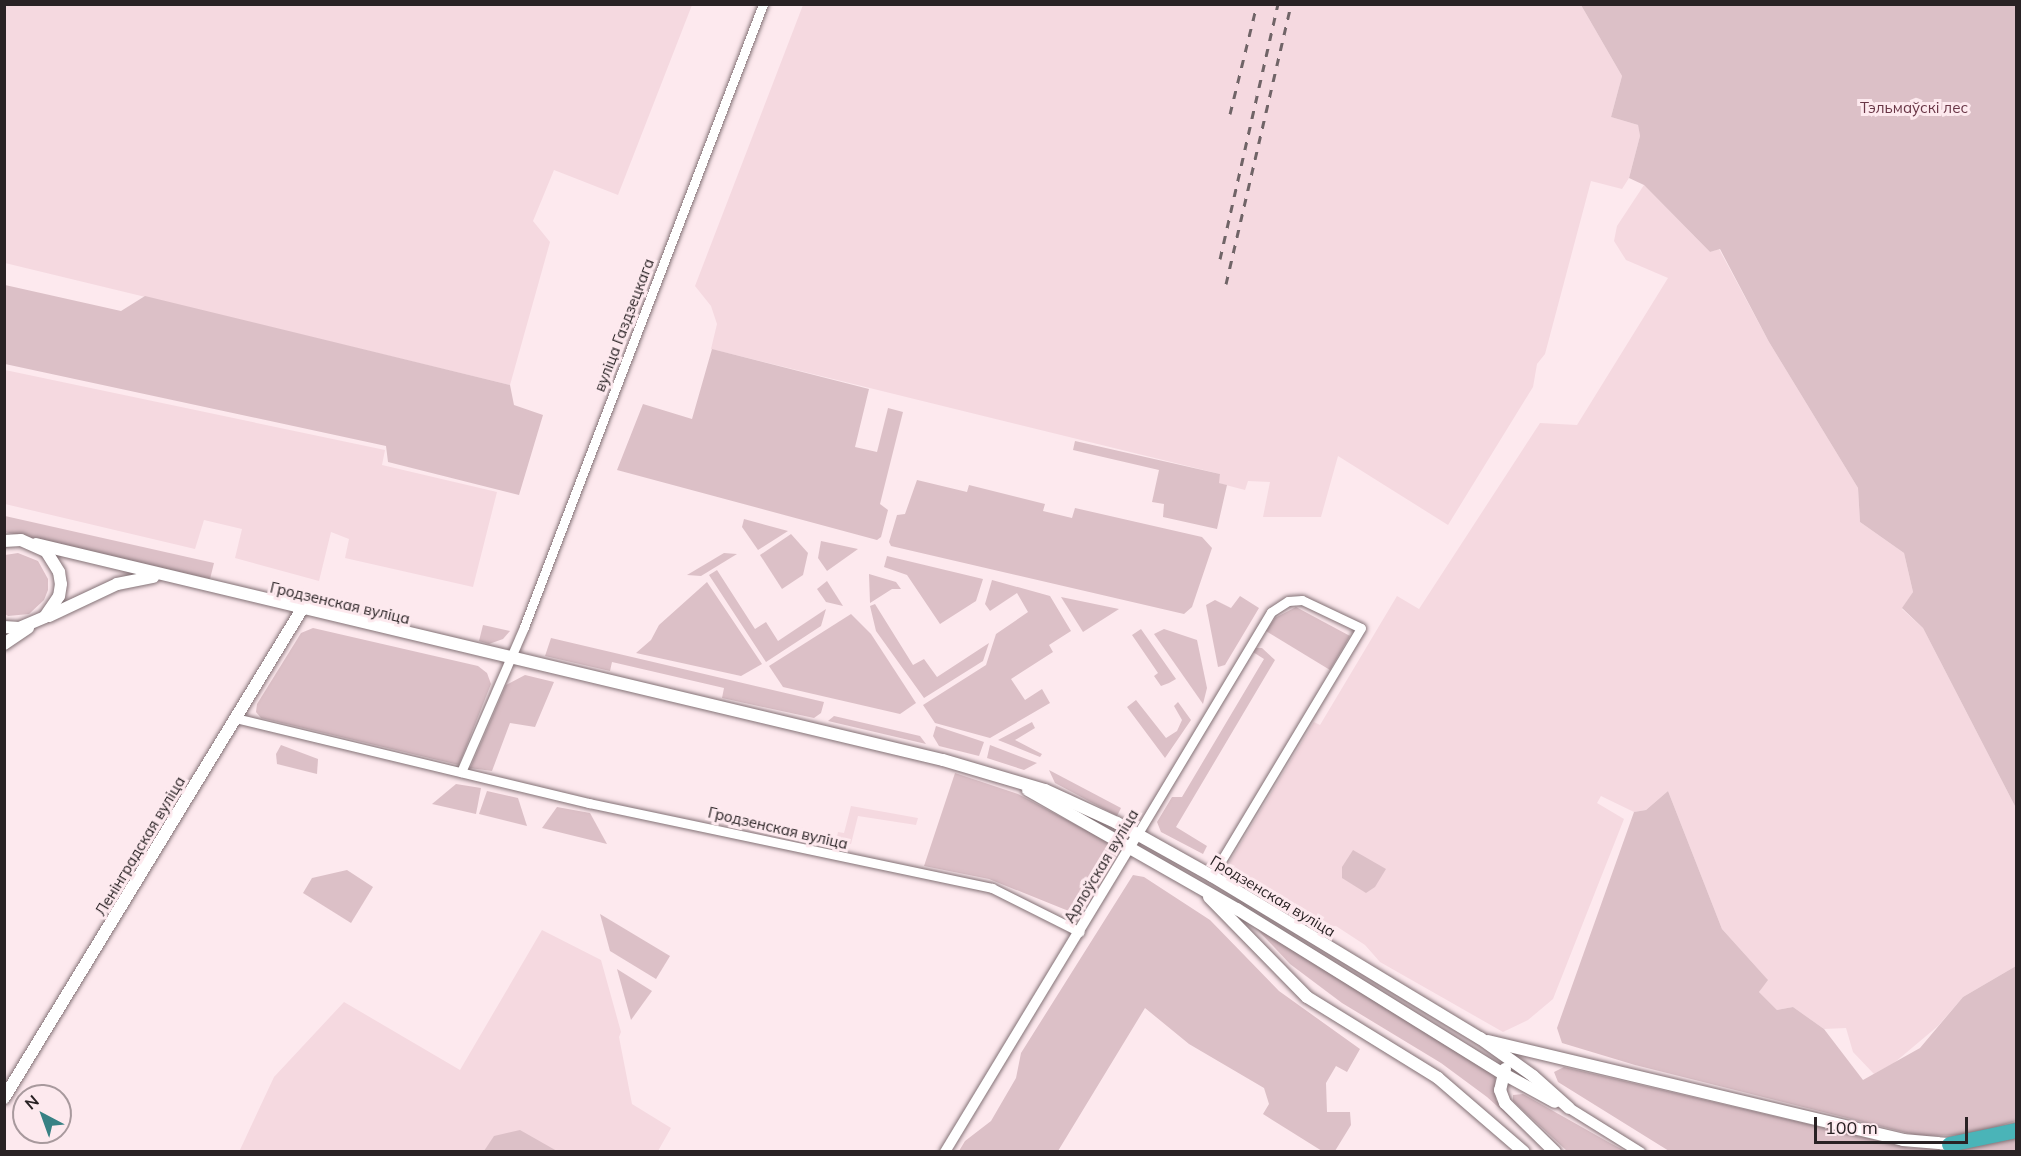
<!DOCTYPE html>
<meta charset="utf-8">
<style>
body{margin:0}
#map{position:relative;width:2021px;height:1156px;overflow:hidden;background:#fde9ee;font-family:Mulish,sans-serif}
div>[style]{position:absolute}
[style*='--x']{left:calc(var(--x)*1px);top:calc(var(--y)*1px);width:calc(var(--w)*1px);rotate:calc(var(--a)*1deg)}
.built>*{inset:0;background:#f5d9e0}
.green>*{inset:0;background:#dcc0c7}
.roads{filter:drop-shadow(0 0 2px #827175) drop-shadow(0 0 2px #827175)}
.minor>*{height:9px;margin:-4.5px;padding:0 4.5px;transform-origin:4.5px;border-radius:4.5px;background:#fff}
.tertiary>*{height:10px;margin:-5px;padding:0 5px;transform-origin:5px;border-radius:5px;background:#fff}
.secondary>*{height:12px;margin:-6px;padding:0 6px;transform-origin:6px;border-radius:6px;background:#fff}
.trunk>*{height:15px;margin:-7.5px;padding:0 7.5px;transform-origin:7.5px;border-radius:7.5px;background:#4ab4b8}
.rail>*{height:3px;margin-top:-1.5px;transform-origin:0;background:repeating-linear-gradient(90deg,#706467 0 8px,transparent 0 16px)}
span{translate:-50% -50%;white-space:nowrap;text-align:center;line-height:1.15;-webkit-text-stroke:6px #fde9ee;paint-order:stroke}
.park-label{font-size:15px;color:#693646}
.street-label{font-size:15px;color:#292224}
.frame{position:absolute;inset:0;border:6px solid #292224;pointer-events:none}
.north{position:absolute;left:12px;top:1084px;width:60px;height:60px;box-sizing:border-box;background:#fde9ee;border:2px solid #a8999d;border-radius:50%;rotate:319deg;font-size:16px;font-weight:700;line-height:24px;text-align:center;color:#292224}
.north::after{content:'';display:block;margin:auto;width:21px;height:27px;background:#388184;clip-path:polygon(50% 0,100% 100%,50% 72%,0 100%)}
.scale{position:absolute;left:1814px;top:1117px;width:154px;height:27px;box-sizing:border-box;border:3px solid #292224;border-top:0;padding-left:8px;font-size:18px;line-height:21px;white-space:nowrap;color:#292224;-webkit-text-stroke:4px #fde9ee;paint-order:stroke}
</style>
<div id="map">
<div class="built">
<div style="clip-path:polygon(4px 5px,692px 5px,618px 195px,554px 170px,533px 221px,550px 242px,510px 385px,5px 263px)"></div>
<div style="clip-path:polygon(803px 5px,1581px 5px,1622px 76px,1611px 117px,1638px 125px,1640px 136px,1629px 178px,1622px 189px,1591px 181px,1545px 354px,1537px 364px,1533px 387px,1448px 525px,1338px 456px,1321px 517px,1263px 517px,1270px 482px,1248px 481px,1245px 490px,1218px 483px,1220px 474px,711px 349px,717px 324px,711px 306px,695px 286px)"></div>
<div style="clip-path:polygon(1644px 185px,1710px 252px,1719px 249px,1769px 342px,1858px 488px,1860px 522px,1904px 553px,1913px 592px,1902px 609px,1923px 628px,2016px 808px,2016px 966px,1963px 997px,1938px 1026px,1894px 1063px,1874px 1074px,1853px 1052px,1846px 1028px,1824px 1029px,1793px 1007px,1777px 1010px,1759px 992px,1767px 979px,1722px 929px,1668px 791px,1646px 810px,1634px 812px,1601px 796px,1597px 803px,1624px 819px,1553px 999px,1528px 1020px,1503px 1032px,1380px 962px,1365px 945px,1336px 926px,1323px 927px,1242px 882px,1244px 878px,1231px 871px,1235px 866px,1229px 863px,1314px 722px,1320px 725px,1397px 596px,1419px 609px,1540px 423px,1577px 425px,1668px 278px,1626px 260px,1614px 241px,1617px 226px)"></div>
<div style="clip-path:polygon(5px 370px,385px 450px,382px 465px,497px 492px,473px 587px,345px 558px,349px 539px,331px 532px,319px 581px,235px 558px,242px 529px,204px 520px,195px 549px,5px 504px)"></div>
<div style="clip-path:polygon(851px 806px,918px 818px,916px 825px,858px 816px,851px 844px,836px 841px,838px 832px,844px 833px)"></div>
<div style="clip-path:polygon(542px 930px,601px 960px,621px 1032px,619px 1037px,632px 1104px,671px 1128px,658px 1151px,239px 1152px,274px 1077px,344px 1002px,460px 1070px)"></div>
</div>
<div class="green">
<div style="clip-path:polygon(1581px 5px,2016px 5px,2016px 808px,1923px 628px,1902px 608px,1913px 592px,1904px 553px,1860px 522px,1858px 488px,1769px 342px,1720px 249px,1710px 252px,1644px 185px,1629px 178px,1640px 136px,1638px 125px,1611px 117px,1622px 76px)"></div>
<div style="clip-path:polygon(5px 285px,121px 311px,145px 296px,510px 385px,514px 405px,543px 415px,519px 495px,388px 462px,386px 446px,5px 364px)"></div>
<div style="clip-path:polygon(712px 349px,869px 389px,855px 447px,877px 452px,888px 408px,903px 412px,880px 504px,888px 510px,881px 537px,877px 540px,617px 470px,643px 404px,692px 419px)"></div>
<div style="clip-path:polygon(1075px 441px,1220px 474px,1219px 483px,1227px 485px,1217px 529px,1163px 517px,1164px 504px,1152px 502px,1159px 470px,1073px 450px)"></div>
<div style="clip-path:polygon(917px 480px,967px 492px,969px 485px,1045px 504px,1043px 511px,1072px 518px,1075px 508px,1202px 537px,1212px 548px,1192px 607px,1184px 614px,891px 546px,889px 542px,897px 515px,905px 514px)"></div>
<div style="clip-path:polygon(5px 516px,214px 563px,210px 579px,5px 532px)"></div>
<div style="clip-path:polygon(744px 519px,788px 531px,758px 550px,742px 527px)"></div>
<div style="clip-path:polygon(791px 534px,808px 553px,803px 575px,782px 589px,760px 555px)"></div>
<div style="clip-path:polygon(821px 541px,858px 549px,827px 571px,818px 558px)"></div>
<div style="clip-path:polygon(18px 553px,38px 561px,48px 579px,48px 590px,44px 600px,29px 614px,8px 616px,5px 614px,5px 555px)"></div>
<div style="clip-path:polygon(724px 553px,737px 554px,701px 576px,687px 575px)"></div>
<div style="clip-path:polygon(887px 556px,983px 579px,976px 601px,940px 624px,907px 575px,884px 567px)"></div>
<div style="clip-path:polygon(717px 570px,755px 629px,766px 622px,778px 641px,826px 609px,821px 626px,766px 662px,709px 575px)"></div>
<div style="clip-path:polygon(869px 574px,896px 582px,901px 589px,892px 589px,870px 603px)"></div>
<div style="clip-path:polygon(992px 580px,1050px 596px,1071px 631px,1049px 645px,1053px 652px,1011px 679px,1025px 700px,1042px 689px,1050px 703px,990px 738px,935px 723px,923px 705px,986px 665px,996px 634px,1028px 612px,1017px 593px,990px 611px,985px 604px)"></div>
<div style="clip-path:polygon(827px 581px,843px 606px,826px 602px,817px 589px)"></div>
<div style="clip-path:polygon(707px 582px,762px 664px,741px 676px,636px 653px,651px 640px,659px 625px)"></div>
<div style="clip-path:polygon(1240px 596px,1259px 608px,1225px 665px,1218px 667px,1206px 605px,1215px 600px,1231px 608px)"></div>
<div style="clip-path:polygon(1061px 597px,1119px 609px,1083px 632px)"></div>
<div style="clip-path:polygon(875px 604px,913px 665px,924px 659px,937px 677px,989px 643px,983px 661px,924px 698px,876px 631px,870px 606px)"></div>
<div style="clip-path:polygon(1296px 607px,1350px 636px,1330px 670px,1266px 631px,1275px 618px)"></div>
<div style="clip-path:polygon(851px 614px,871px 634px,916px 703px,900px 714px,783px 687px,769px 666px)"></div>
<div style="clip-path:polygon(483px 625px,510px 631px,503px 639px,489px 644px,479px 641px)"></div>
<div style="clip-path:polygon(313px 628px,478px 666px,487px 673px,491px 684px,459px 765px,261px 718px,256px 712px,257px 704px,301px 633px)"></div>
<div style="clip-path:polygon(1141px 629px,1176px 679px,1169px 683px,1161px 686px,1154px 676px,1158px 673px,1132px 635px)"></div>
<div style="clip-path:polygon(1164px 629px,1197px 640px,1207px 688px,1203px 704px,1154px 634px)"></div>
<div style="clip-path:polygon(551px 638px,824px 702px,821px 713px,814px 718px,722px 698px,724px 688px,612px 662px,610px 671px,545px 656px)"></div>
<div style="clip-path:polygon(1256px 648px,1262px 648px,1275px 660px,1176px 827px,1207px 846px,1203px 854px,1161px 832px,1157px 822px,1172px 797px,1182px 797px,1264px 659px,1253px 652px)"></div>
<div style="clip-path:polygon(525px 675px,554px 682px,535px 727px,510px 723px,492px 771px,470px 768px,506px 685px)"></div>
<div style="clip-path:polygon(1136px 700px,1166px 738px,1177px 731px,1182px 720px,1174px 706px,1178px 702px,1191px 720px,1165px 758px,1127px 707px)"></div>
<div style="clip-path:polygon(834px 716px,920px 736px,926px 744px,828px 721px)"></div>
<div style="clip-path:polygon(1032px 722px,1035px 728px,1015px 740px,1042px 754px,1040px 757px,998px 740px)"></div>
<div style="clip-path:polygon(936px 726px,984px 742px,979px 756px,939px 746px,933px 736px)"></div>
<div style="clip-path:polygon(281px 745px,318px 759px,317px 774px,277px 764px,276px 754px)"></div>
<div style="clip-path:polygon(990px 745px,1037px 763px,1024px 770px,987px 758px)"></div>
<div style="clip-path:polygon(1049px 770px,1121px 808px,1117px 816px,1055px 783px)"></div>
<div style="clip-path:polygon(955px 773px,1018px 794px,1114px 845px,1117px 855px,1086px 909px,1076px 914px,989px 879px,924px 866px)"></div>
<div style="clip-path:polygon(456px 784px,481px 788px,476px 814px,432px 804px)"></div>
<div style="clip-path:polygon(487px 791px,518px 798px,527px 826px,479px 814px)"></div>
<div style="clip-path:polygon(1668px 791px,1722px 929px,1768px 980px,1759px 992px,1777px 1010px,1793px 1007px,1824px 1029px,1863px 1080px,1920px 1048px,1963px 997px,2016px 966px,2016px 1121px,1970px 1135px,1919px 1136px,1635px 1065px,1562px 1043px,1557px 1028px,1634px 812px,1646px 810px)"></div>
<div style="clip-path:polygon(557px 807px,590px 813px,607px 844px,542px 828px)"></div>
<div style="clip-path:polygon(1353px 850px,1386px 869px,1375px 887px,1366px 893px,1342px 878px,1342px 867px)"></div>
<div style="clip-path:polygon(347px 870px,373px 887px,351px 923px,303px 893px,312px 878px)"></div>
<div style="clip-path:polygon(1133px 875px,1144px 877px,1210px 920px,1279px 991px,1360px 1049px,1347px 1072px,1336px 1066px,1326px 1083px,1327px 1112px,1350px 1112px,1351px 1125px,1335px 1151px,1322px 1151px,1263px 1114px,1269px 1104px,1264px 1088px,1189px 1044px,1145px 1008px,1058px 1151px,959px 1151px,965px 1141px,991px 1121px,1016px 1078px,1021px 1053px)"></div>
<div style="clip-path:polygon(1240px 911px,1495px 1071px,1496px 1100px,1547px 1151px,1487px 1097px,1441px 1063px,1342px 1003px,1290px 964px)"></div>
<div style="clip-path:polygon(600px 914px,670px 956px,656px 979px,610px 951px)"></div>
<div style="clip-path:polygon(617px 969px,652px 991px,631px 1020px)"></div>
<div style="clip-path:polygon(1564px 1067px,1910px 1148px,1965px 1149px,2016px 1136px,2016px 1151px,1669px 1151px,1558px 1082px,1554px 1072px)"></div>
<div style="clip-path:polygon(1523px 1094px,1610px 1143px,1625px 1151px,1567px 1151px,1513px 1101px,1513px 1095px)"></div>
<div style="clip-path:polygon(520px 1130px,557px 1151px,484px 1151px,494px 1136px)"></div>
</div>
<div class="roads">
<div class="minor">
<div style="--x:235;--y:718;--w:364;--a:13.5"></div>
<div style="--x:589;--y:803;--w:412;--a:11.9"></div>
<div style="--x:992;--y:888;--w:98;--a:26.6"></div>
<div style="--x:461;--y:772;--w:158;--a:-66.5"></div>
<div style="--x:524;--y:627;--w:667;--a:-69.01"></div>
<div style="--x:1137;--y:835;--w:260;--a:-59"></div>
<div style="--x:1271;--y:612;--w:20;--a:-33"></div>
<div style="--x:1288;--y:601;--w:14;--a:-4"></div>
<div style="--x:1302;--y:600;--w:65;--a:25.4"></div>
<div style="--x:1361;--y:628;--w:289;--a:121"></div>
</div>
<div class="tertiary">
<div style="--x:1569;--y:1108;--w:84;--a:31.8"></div>
<div style="--x:945;--y:1152;--w:371;--a:-58.8"></div>
</div>
<div class="secondary">
<div style="--x:4;--y:541;--w:17;--a:-3"></div>
<div style="--x:21;--y:540;--w:27;--a:24"></div>
<div style="--x:46;--y:551;--w:25;--a:58"></div>
<div style="--x:59;--y:572;--w:12;--a:81"></div>
<div style="--x:61;--y:584;--w:12;--a:99"></div>
<div style="--x:59;--y:596;--w:25;--a:124"></div>
<div style="--x:45;--y:617;--w:28;--a:157"></div>
<div style="--x:19;--y:628;--w:15;--a:-176"></div>
<div style="--x:36;--y:544;--w:932;--a:13.4"></div>
<div style="--x:943;--y:760;--w:106;--a:16.4"></div>
<div style="--x:1045;--y:790;--w:79;--a:24.6"></div>
<div style="--x:1117;--y:823;--w:109;--a:29.2"></div>
<div style="--x:1212;--y:876;--w:313;--a:31.2"></div>
<div style="--x:1480;--y:1038;--w:65;--a:35.6"></div>
<div style="--x:1533;--y:1076;--w:48;--a:41.6"></div>
<div style="--x:49;--y:616;--w:75;--a:-25.2"></div>
<div style="--x:117;--y:584;--w:37;--a:-11"></div>
<div style="--x:4;--y:644;--w:29;--a:-34"></div>
<div style="--x:1028;--y:790;--w:241;--a:29.7"></div>
<div style="--x:1237;--y:909;--w:312;--a:31.8"></div>
<div style="--x:1502;--y:1073;--w:60;--a:28.7"></div>
<div style="--x:1209;--y:897;--w:140;--a:45.6"></div>
<div style="--x:1307;--y:997;--w:154;--a:31.7"></div>
<div style="--x:1438;--y:1078;--w:113;--a:40.7"></div>
<div style="--x:1488;--y:1041;--w:427;--a:13.4"></div>
<div style="--x:1903;--y:1140;--w:46;--a:5"></div>
<div style="--x:1505;--y:1069;--w:22;--a:103"></div>
<div style="--x:1500;--y:1090;--w:14;--a:69"></div>
<div style="--x:1505;--y:1103;--w:70;--a:44.4"></div>
<div style="--x:4;--y:1098;--w:573;--a:-58.64"></div>
</div>
<div class="trunk">
<div style="--x:1949;--y:1144;--w:68;--a:-11.8"></div>
</div>
</div>
<div class="rail">
<div style="--x:1301;--y:5;--w:1;--a:-90"></div>
<div style="--x:1230;--y:114;--w:113;--a:-76.2"></div>
<div style="--x:1220;--y:259;--w:262;--a:-77.2"></div>
<div style="--x:1226;--y:284;--w:287;--a:-76.9"></div>
</div>
<div class="park-label">
<span style="left:1914px;top:108px">Тэльмаўскі лес</span>
</div>
<div class="street-label">
<span style="left:624px;top:325px;rotate:-69deg">вуліца Газдзецкага</span>
<span style="left:340px;top:603px;rotate:13deg">Гродзенская вуліца</span>
<span style="left:778px;top:828px;rotate:13deg">Гродзенская вуліца</span>
<span style="left:140px;top:846px;rotate:-59deg">Ленінградская вуліца</span>
<span style="left:1101px;top:866px;rotate:-59deg">Арлоўская вуліца</span>
<span style="left:1273px;top:896px;rotate:31deg">Гродзенская вуліца</span>
</div>
<div class="frame"></div>
<div class="north">N</div>
<div class="scale">100 m</div>
</div>
